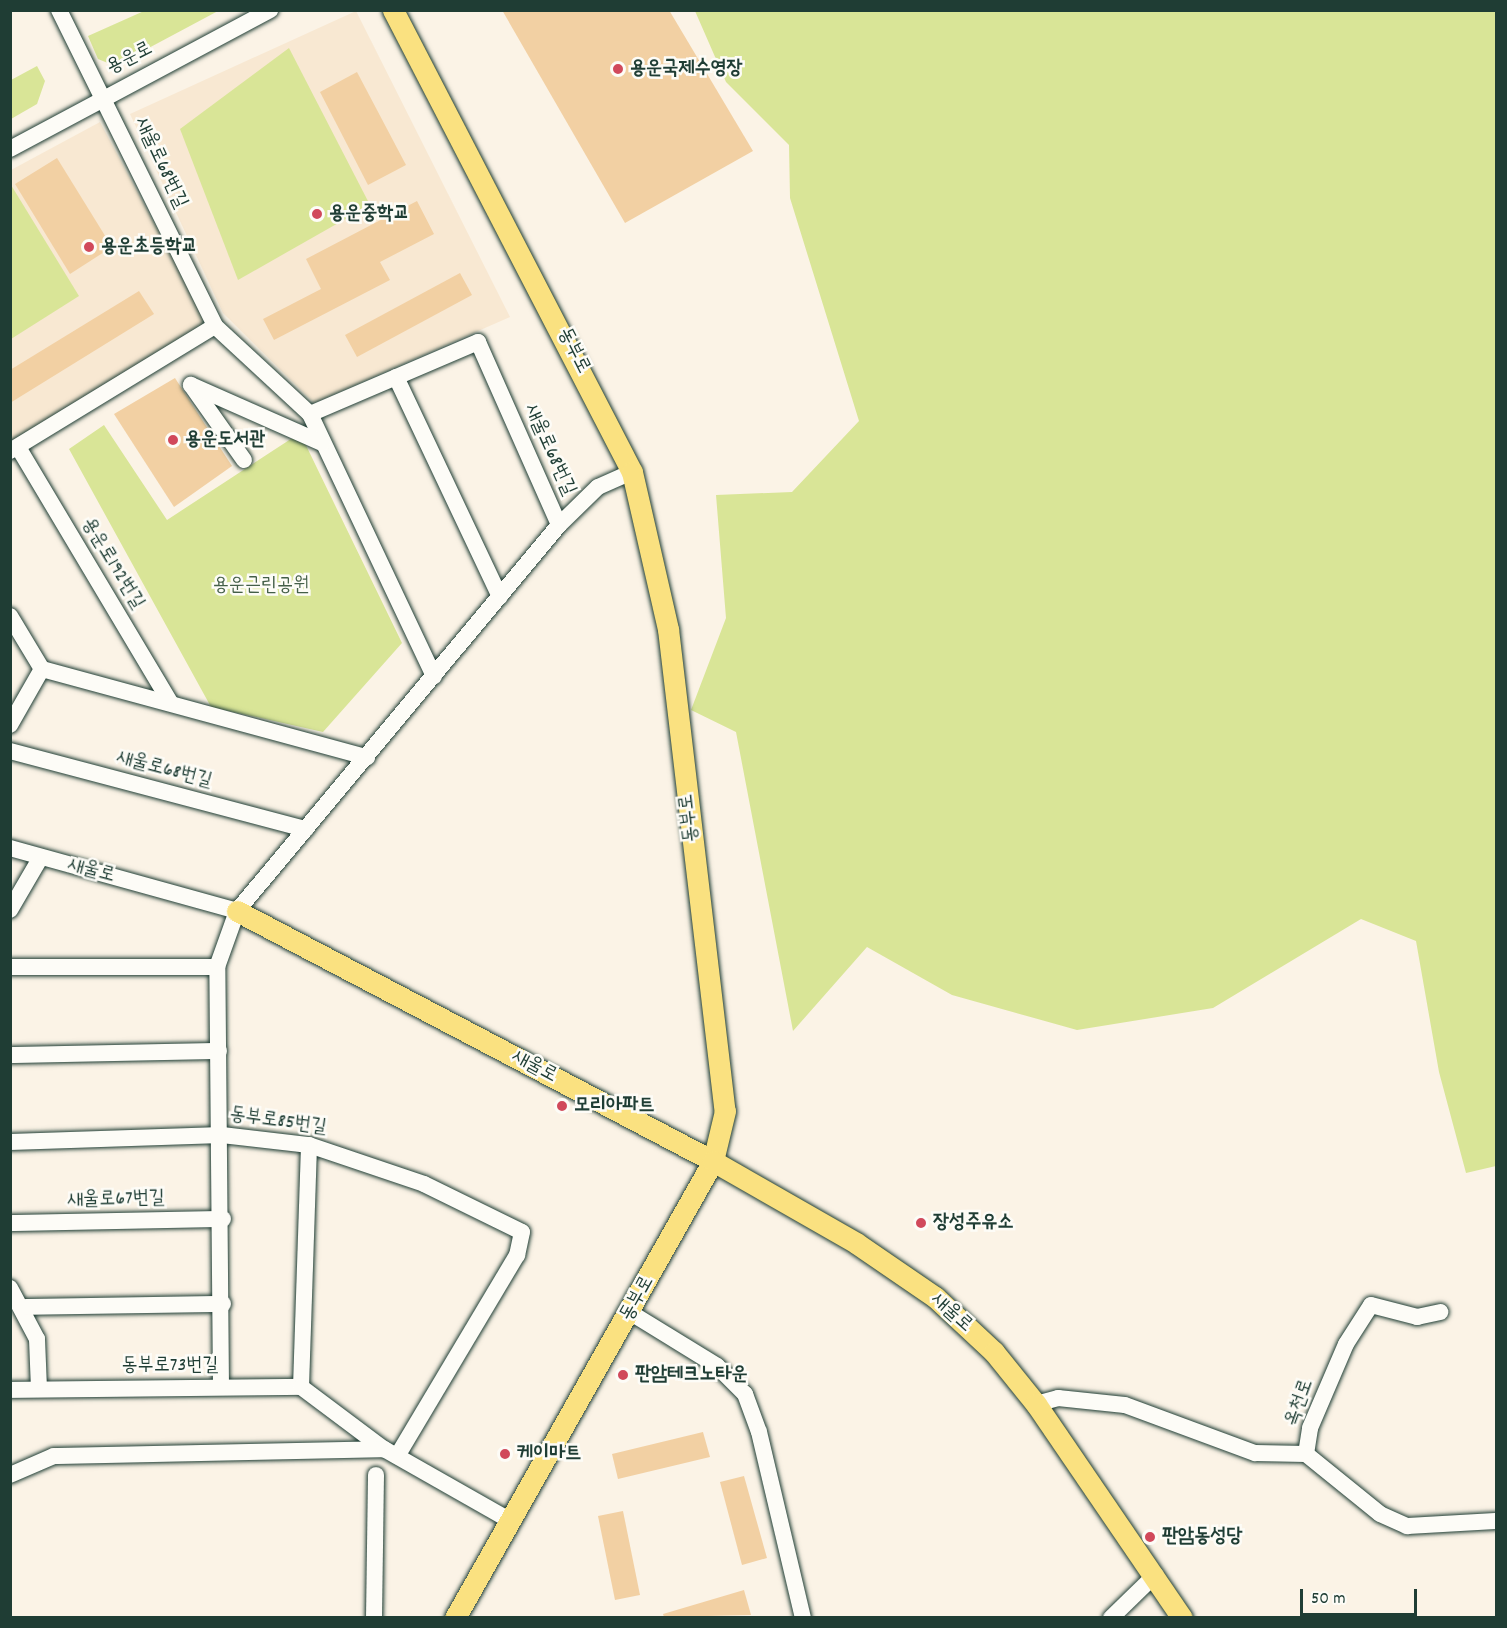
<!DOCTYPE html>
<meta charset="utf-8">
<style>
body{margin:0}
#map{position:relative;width:1507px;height:1628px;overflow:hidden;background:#fbf3e6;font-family:Dekko,"Poor Story",sans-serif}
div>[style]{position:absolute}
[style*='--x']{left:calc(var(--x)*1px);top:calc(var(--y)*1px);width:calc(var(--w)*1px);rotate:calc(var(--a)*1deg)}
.built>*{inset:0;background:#f8e8d2}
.green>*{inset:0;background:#d9e597}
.building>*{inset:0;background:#f2d0a3}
.roads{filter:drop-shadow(0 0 2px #1f3d34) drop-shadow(0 0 2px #1f3d34)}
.minor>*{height:16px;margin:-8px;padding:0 8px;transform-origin:8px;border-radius:8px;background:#fdfcf7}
.major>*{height:21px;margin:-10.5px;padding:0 10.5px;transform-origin:10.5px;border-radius:10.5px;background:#fae180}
.dots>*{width:16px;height:16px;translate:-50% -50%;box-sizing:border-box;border:3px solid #fdfcf7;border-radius:50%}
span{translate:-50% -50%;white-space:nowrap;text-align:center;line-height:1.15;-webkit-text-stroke:5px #fdfcf7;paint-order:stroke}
.street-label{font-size:20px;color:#1f3d34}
.poi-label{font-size:20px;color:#1f3d34;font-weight:700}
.left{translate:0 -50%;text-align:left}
.park-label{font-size:20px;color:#445f48}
.frame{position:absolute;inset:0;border:12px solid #1f3d34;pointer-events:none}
.scale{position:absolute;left:1300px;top:1589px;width:117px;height:27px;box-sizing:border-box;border:3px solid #1f3d34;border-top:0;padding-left:8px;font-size:18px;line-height:21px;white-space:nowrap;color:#1f3d34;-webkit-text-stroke:4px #fdfcf7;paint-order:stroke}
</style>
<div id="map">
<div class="built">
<div style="clip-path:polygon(356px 11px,510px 317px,314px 403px,223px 313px,130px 114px)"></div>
<div style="clip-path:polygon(100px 122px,208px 324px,11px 444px,11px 170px)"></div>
</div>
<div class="green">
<div style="clip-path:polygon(144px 11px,144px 10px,218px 11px,115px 66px,98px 59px,88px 36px)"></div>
<div style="clip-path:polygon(695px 11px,1496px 11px,1496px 1166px,1466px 1173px,1439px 1072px,1416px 941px,1361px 919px,1213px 1008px,1077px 1030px,952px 995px,867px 947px,793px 1031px,736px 732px,691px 710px,726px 618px,716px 495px,792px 492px,859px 421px,790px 198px,789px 145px,726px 82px)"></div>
<div style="clip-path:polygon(289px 48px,370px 205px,238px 280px,180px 129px)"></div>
<div style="clip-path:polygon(37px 66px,45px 81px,37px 104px,11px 119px,11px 80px)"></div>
<div style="clip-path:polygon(11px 185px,79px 296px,11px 339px,10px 339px)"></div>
<div style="clip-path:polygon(104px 425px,167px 520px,300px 433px,402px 643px,323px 732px,211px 707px,69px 449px)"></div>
</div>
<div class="building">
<div style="clip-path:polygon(502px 10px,669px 10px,753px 151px,625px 223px)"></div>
<div style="clip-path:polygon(357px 72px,406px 165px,368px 185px,320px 92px)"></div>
<div style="clip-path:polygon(57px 158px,112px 247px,70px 274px,15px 184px)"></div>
<div style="clip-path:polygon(417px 201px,434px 234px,380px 262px,390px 280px,274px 340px,263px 319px,321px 289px,306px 259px)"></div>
<div style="clip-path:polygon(460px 273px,472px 295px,357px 357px,345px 335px)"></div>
<div style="clip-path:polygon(139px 291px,154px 314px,10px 403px,10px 370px)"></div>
<div style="clip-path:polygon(175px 378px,232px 466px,174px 507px,114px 414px)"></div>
<div style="clip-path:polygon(703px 1432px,710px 1457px,618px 1479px,612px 1454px)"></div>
<div style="clip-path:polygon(744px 1476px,767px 1558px,742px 1565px,720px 1482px)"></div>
<div style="clip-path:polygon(623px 1511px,640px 1595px,615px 1600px,598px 1516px)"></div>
<div style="clip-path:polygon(744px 1590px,751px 1615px,664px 1617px,663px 1614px)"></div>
</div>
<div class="roads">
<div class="minor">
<div style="--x:59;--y:10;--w:352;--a:63.7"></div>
<div style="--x:215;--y:326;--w:129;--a:42.8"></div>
<div style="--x:310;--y:414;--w:290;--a:64.7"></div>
<div style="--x:10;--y:149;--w:295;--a:-28.1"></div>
<div style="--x:396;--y:377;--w:243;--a:64.7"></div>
<div style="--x:310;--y:414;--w:183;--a:-23.2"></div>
<div style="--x:478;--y:342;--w:200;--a:66.1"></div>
<div style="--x:18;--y:447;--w:297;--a:59.2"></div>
<div style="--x:10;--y:451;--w:240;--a:-31.4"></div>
<div style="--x:244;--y:460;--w:92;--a:-125.2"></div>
<div style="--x:191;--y:385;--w:143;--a:23.9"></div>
<div style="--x:10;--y:616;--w:62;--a:58.9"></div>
<div style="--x:42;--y:669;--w:337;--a:15.2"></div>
<div style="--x:10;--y:725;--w:64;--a:-60.3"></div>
<div style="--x:10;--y:751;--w:306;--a:14.8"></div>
<div style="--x:10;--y:848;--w:236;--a:15.5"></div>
<div style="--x:10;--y:910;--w:61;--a:-59.7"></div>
<div style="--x:10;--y:967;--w:207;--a:0"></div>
<div style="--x:10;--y:1055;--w:209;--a:-1.1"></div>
<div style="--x:10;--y:1142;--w:212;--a:-1.9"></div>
<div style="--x:222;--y:1135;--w:88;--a:6.6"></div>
<div style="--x:309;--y:1145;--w:121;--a:18.7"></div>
<div style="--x:424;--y:1184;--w:109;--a:26.1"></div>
<div style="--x:522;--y:1232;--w:24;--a:102"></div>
<div style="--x:517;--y:1255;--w:234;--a:120.8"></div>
<div style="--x:10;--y:1223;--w:213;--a:-1.1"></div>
<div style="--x:10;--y:1288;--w:58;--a:62.1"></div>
<div style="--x:37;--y:1339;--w:50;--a:87.7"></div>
<div style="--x:21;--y:1307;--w:202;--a:-0.9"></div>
<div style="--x:631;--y:1313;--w:101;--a:31.6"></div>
<div style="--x:717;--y:1366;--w:40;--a:45"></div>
<div style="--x:745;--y:1394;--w:40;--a:69.8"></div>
<div style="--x:759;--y:1432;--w:191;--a:76.7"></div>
<div style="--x:221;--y:1387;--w:420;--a:-90.5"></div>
<div style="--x:217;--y:967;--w:59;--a:-70.3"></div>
<div style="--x:237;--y:911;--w:503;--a:-50.17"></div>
<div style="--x:559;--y:525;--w:54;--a:-44.3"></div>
<div style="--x:598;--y:487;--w:37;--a:-24"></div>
<div style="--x:301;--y:1387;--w:242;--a:-88.1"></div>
<div style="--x:10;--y:1390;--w:291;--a:-0.6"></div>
<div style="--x:301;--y:1387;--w:104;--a:36.8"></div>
<div style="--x:384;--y:1449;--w:146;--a:29.6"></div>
<div style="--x:1036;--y:1404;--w:23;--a:-15"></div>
<div style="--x:1058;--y:1398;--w:67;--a:6"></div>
<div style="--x:1125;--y:1405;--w:139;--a:20.3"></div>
<div style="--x:1255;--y:1453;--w:51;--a:1.1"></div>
<div style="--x:1306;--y:1454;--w:26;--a:-81"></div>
<div style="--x:1310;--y:1428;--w:91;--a:-66.8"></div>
<div style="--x:1346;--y:1344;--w:46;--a:-57.3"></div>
<div style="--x:1371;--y:1305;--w:48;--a:14.6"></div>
<div style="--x:1417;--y:1317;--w:24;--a:-12"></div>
<div style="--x:1306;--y:1454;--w:95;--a:39"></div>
<div style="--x:1380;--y:1514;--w:30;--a:24"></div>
<div style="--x:1407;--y:1526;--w:89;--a:-3.2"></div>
<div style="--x:10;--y:1475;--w:48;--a:-23.4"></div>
<div style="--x:54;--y:1456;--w:330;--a:-1.2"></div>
<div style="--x:374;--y:1618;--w:143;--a:-89.2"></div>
<div style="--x:1111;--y:1618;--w:62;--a:-44.3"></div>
</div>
<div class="major">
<div style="--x:393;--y:10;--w:520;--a:62.65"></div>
<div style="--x:632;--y:472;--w:161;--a:77.1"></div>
<div style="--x:668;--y:629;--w:485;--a:83.3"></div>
<div style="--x:725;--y:1111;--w:51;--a:103.5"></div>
<div style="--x:713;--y:1161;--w:525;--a:119.45"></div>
<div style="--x:237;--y:911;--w:538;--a:27.71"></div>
<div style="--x:713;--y:1161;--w:165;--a:29.8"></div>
<div style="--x:856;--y:1243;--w:96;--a:34.4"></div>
<div style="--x:935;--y:1297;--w:81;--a:43"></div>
<div style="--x:994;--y:1352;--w:67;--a:51.1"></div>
<div style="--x:1036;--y:1404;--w:259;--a:55.7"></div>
</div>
</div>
<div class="dots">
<div style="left:618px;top:69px;background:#d1495b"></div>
<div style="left:317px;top:214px;background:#d1495b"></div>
<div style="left:89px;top:247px;background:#d1495b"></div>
<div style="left:173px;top:440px;background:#d1495b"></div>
<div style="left:562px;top:1106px;background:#d1495b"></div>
<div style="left:921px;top:1223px;background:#d1495b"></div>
<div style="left:623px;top:1375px;background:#d1495b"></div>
<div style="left:505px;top:1454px;background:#d1495b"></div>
<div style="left:1150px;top:1537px;background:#d1495b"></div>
</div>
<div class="street-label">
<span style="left:130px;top:59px;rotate:-27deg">용운로</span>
<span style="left:160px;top:163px;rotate:65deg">새울로68번길</span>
<span style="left:573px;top:351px;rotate:63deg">동부로</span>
<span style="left:549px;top:450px;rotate:66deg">새울로68번길</span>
<span style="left:112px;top:564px;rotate:59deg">용운로192번길</span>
<span style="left:164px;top:770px;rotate:15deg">새울로68번길</span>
<span style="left:690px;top:818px;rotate:-97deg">동부로</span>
<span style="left:91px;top:871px;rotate:15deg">새울로</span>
<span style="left:534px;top:1067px;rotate:28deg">새울로</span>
<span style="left:278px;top:1122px;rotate:8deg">동부로85번길</span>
<span style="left:116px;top:1200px;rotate:-1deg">새울로67번길</span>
<span style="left:638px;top:1299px;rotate:-61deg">동부로</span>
<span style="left:951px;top:1313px;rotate:42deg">새울로</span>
<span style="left:170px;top:1366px">동부로73번길</span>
<span style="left:1300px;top:1403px;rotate:-70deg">옥천로</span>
</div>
<div class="poi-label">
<span class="left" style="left:630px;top:69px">용운국제수영장</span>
<span class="left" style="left:329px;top:214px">용운중학교</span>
<span class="left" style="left:101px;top:247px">용운초등학교</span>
<span class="left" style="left:185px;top:440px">용운도서관</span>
<span class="left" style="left:574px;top:1106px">모리아파트</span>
<span class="left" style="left:933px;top:1223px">장성주유소</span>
<span class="left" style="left:635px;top:1375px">판암테크노타운</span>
<span class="left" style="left:517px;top:1454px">케이마트</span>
<span class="left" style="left:1162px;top:1537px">판암동성당</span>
</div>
<div class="park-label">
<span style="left:261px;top:586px">용운근린공원</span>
</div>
<div class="frame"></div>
<div class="scale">50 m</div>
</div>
